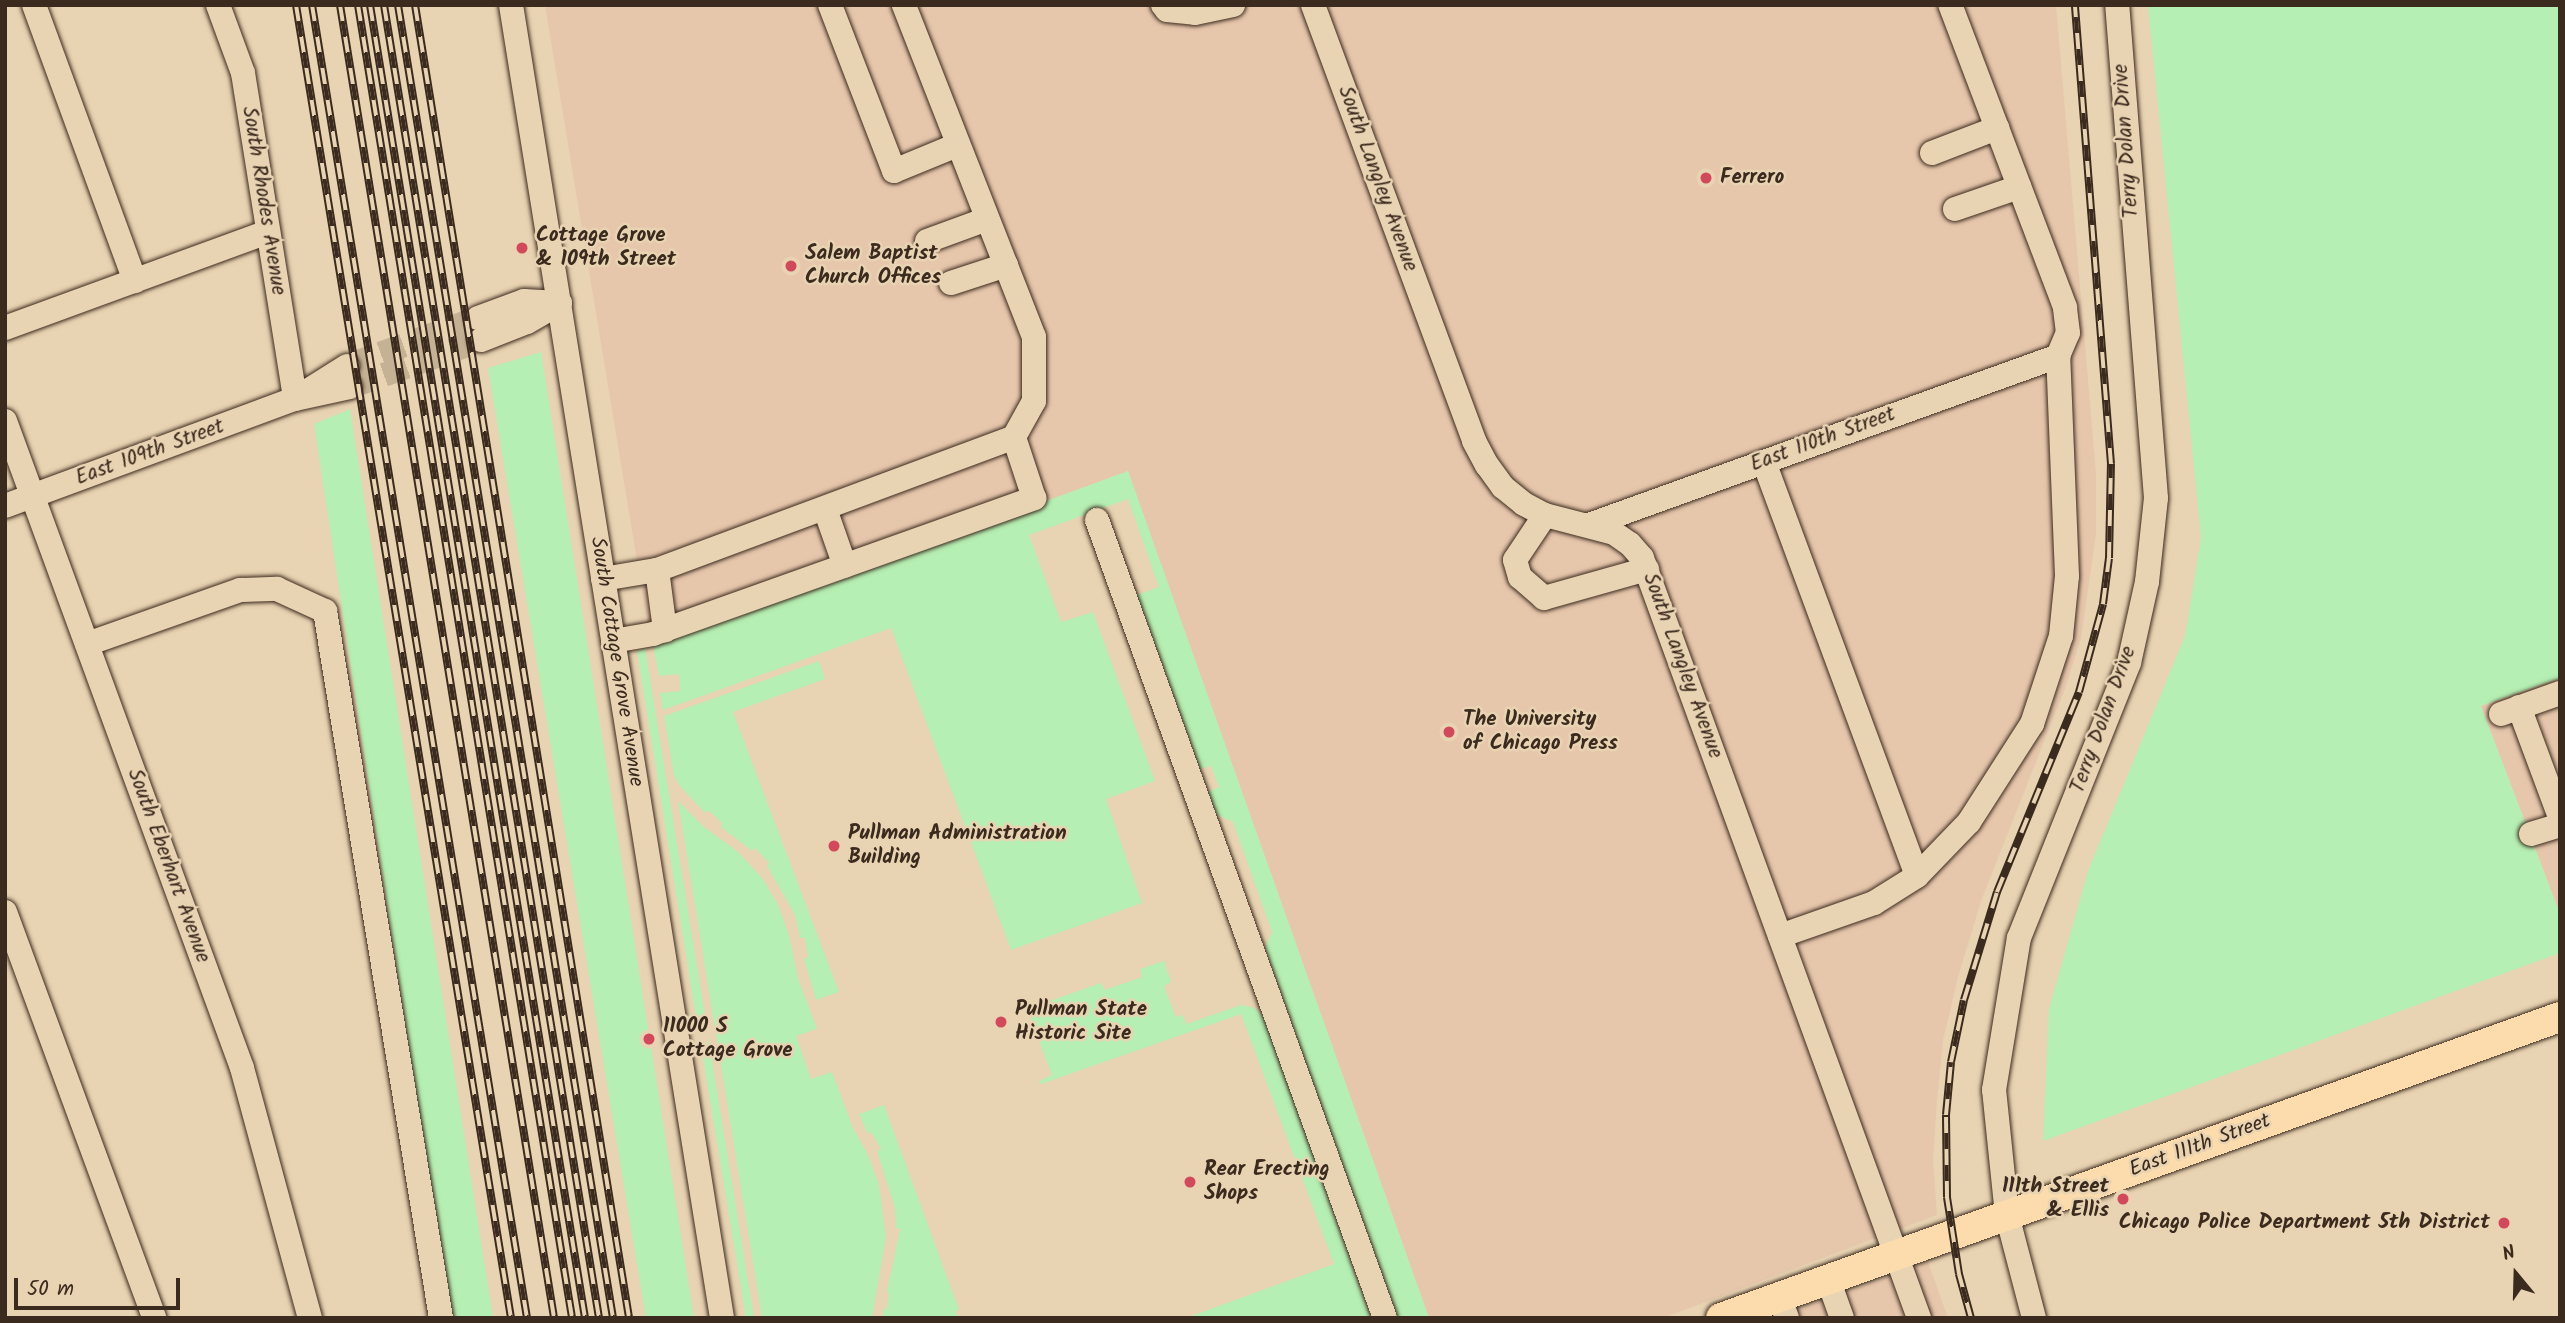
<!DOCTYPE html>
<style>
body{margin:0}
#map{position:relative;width:2565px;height:1323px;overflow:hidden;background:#e8d3b2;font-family:Kalam,sans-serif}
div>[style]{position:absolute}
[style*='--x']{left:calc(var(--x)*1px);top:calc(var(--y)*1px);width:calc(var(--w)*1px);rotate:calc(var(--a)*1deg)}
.built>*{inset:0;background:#e7c7ac}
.green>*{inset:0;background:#b6efb3}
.minor-tunnel>*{height:24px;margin-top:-12px;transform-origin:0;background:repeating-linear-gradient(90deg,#c5b194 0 24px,transparent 0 36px)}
.roads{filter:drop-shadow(0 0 2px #3b2a1e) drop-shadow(0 0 2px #3b2a1e)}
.minor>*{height:24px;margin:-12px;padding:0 12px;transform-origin:12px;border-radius:12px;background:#e8d3b2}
.major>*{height:30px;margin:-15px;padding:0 15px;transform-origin:15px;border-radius:15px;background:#fcdcac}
.rail>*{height:8px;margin-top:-4px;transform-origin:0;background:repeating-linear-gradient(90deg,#e8d3b2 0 16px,#3b2a1e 0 32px);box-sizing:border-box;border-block:2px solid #3b2a1e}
.dots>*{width:19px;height:19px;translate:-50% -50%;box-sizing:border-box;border:4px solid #e8d3b2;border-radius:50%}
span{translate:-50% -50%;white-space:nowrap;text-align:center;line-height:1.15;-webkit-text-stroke:5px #e8d3b2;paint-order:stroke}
.street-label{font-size:21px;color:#3b2a1e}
.poi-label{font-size:21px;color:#3b2a1e;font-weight:700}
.left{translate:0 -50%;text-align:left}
.right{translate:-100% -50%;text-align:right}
.frame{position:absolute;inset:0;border:7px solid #3b2a1e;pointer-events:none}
.north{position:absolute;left:2481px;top:1239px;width:70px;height:70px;-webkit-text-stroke:5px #e8d3b2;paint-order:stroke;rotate:341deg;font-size:19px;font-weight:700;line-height:28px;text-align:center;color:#3b2a1e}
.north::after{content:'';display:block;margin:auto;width:24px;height:32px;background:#3b2a1e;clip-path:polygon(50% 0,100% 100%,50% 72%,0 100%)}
.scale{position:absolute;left:14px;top:1278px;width:166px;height:32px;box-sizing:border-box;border:4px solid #3b2a1e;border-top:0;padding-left:9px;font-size:21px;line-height:24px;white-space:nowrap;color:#3b2a1e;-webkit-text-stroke:5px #e8d3b2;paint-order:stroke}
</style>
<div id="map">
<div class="built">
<div style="clip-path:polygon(545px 5px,2056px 5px,2096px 474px,2096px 534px,2081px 638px,2066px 686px,1981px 901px,1958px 977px,1943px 1040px,1937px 1101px,1933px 1160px,1937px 1215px,1663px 1318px,1429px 1318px,1128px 472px,651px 645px)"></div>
<div style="clip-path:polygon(2560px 678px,2560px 914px,2481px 706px)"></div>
<div style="clip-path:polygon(1928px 1262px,1948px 1318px,1784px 1318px,1783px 1315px)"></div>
</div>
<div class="green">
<div style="clip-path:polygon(2148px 5px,2560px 5px,2560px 678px,2481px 706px,2560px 914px,2560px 953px,2043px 1141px,2049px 1009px,2088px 871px,2185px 636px,2201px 538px)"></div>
<div style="clip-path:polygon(541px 352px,694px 1318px,646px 1318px,488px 368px)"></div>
<div style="clip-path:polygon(350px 409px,493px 1318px,450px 1318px,314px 424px)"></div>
<div style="clip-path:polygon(1128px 471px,1429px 1318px,1396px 1318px,1265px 948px,1272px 932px,1233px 822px,1216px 814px,1208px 792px,1219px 787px,1211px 766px,1200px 769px,1137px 595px,1159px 587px,1128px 499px,1029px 535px,1061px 622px,1093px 612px,1155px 781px,1106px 799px,1142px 903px,1011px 950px,891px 628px,663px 710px,660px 693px,680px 691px,679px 674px,659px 676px,653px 645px)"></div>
<div style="clip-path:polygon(645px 648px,705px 1015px,696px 1017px,637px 651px)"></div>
<div style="clip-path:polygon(819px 661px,825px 679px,733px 712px,839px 992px,816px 1000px,804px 959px,808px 957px,805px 938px,800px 938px,795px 915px,767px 866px,769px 863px,755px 848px,752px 851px,721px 827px,722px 823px,708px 810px,705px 813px,680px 786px,674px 776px,664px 716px)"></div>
<div style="clip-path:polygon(678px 801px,704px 827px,737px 851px,763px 879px,778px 905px,789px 935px,798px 978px,817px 1029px,796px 1036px,811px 1079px,832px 1072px,853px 1128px,868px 1155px,879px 1185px,886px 1237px,872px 1318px,762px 1318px)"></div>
<div style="clip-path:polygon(1164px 961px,1171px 982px,1164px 986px,1176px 1017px,1183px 1015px,1186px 1024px,1241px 1005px,1255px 1008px,1264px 1018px,1371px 1318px,1186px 1318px,1334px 1264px,1241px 1014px,1041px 1084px,1039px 1081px,1052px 1075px,1027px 1009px,1101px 983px,1105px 990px,1142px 977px,1140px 969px)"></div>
<div style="clip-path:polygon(706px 1042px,709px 1042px,754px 1318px,746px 1318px,703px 1058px,709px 1056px)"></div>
<div style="clip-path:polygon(884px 1105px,959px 1310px,955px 1311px,958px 1318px,882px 1318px,884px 1308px,887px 1309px,889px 1293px,887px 1292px,900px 1229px,896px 1228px,895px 1208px,877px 1151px,881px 1149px,871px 1132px,867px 1133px,859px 1114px)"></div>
</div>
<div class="minor-tunnel">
<div style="--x:347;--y:366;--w:140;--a:-20.1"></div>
<div style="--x:350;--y:387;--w:139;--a:-19.7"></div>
</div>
<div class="roads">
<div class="minor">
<div style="--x:34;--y:5;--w:294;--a:69.9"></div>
<div style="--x:218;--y:5;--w:72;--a:69.8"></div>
<div style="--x:243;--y:73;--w:330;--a:80.9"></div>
<div style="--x:511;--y:5;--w:1330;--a:80.87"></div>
<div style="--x:830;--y:5;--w:178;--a:68.9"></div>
<div style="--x:894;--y:171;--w:68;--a:-22.4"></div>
<div style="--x:1163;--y:5;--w:6;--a:51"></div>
<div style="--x:1167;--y:10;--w:28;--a:6"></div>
<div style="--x:1195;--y:13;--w:39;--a:-12"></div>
<div style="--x:1313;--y:5;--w:465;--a:69.7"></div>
<div style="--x:1474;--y:441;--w:27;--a:62"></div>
<div style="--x:1487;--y:465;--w:27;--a:54"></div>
<div style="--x:1503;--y:487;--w:27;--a:39"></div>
<div style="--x:1524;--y:504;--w:24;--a:28"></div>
<div style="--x:1545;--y:515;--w:71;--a:14.6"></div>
<div style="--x:1614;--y:533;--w:19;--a:35"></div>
<div style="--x:1630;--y:544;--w:18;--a:49"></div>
<div style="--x:1642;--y:558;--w:809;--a:69.97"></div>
<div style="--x:1932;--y:153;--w:70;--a:-21"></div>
<div style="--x:1955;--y:209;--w:68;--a:-19"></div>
<div style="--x:927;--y:241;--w:64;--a:-20.1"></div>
<div style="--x:951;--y:283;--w:58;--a:-18.1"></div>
<div style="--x:478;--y:318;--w:49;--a:-20.3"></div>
<div style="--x:524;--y:301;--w:36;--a:3"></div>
<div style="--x:5;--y:328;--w:280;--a:-20.1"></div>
<div style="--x:481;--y:340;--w:49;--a:-21.4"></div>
<div style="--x:527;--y:322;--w:38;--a:-30"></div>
<div style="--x:309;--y:390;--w:45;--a:-32.3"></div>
<div style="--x:5;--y:421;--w:689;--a:69.88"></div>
<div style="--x:242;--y:1068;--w:259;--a:74.8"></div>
<div style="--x:1764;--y:462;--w:441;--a:69.7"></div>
<div style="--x:5;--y:506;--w:309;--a:-20.3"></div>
<div style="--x:295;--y:399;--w:56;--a:-12.3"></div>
<div style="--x:825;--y:509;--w:60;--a:70.7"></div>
<div style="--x:1545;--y:515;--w:54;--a:123.7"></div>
<div style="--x:1515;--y:560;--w:18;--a:74"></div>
<div style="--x:1520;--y:577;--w:32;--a:41"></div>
<div style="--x:1544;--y:598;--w:107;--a:-15.7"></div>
<div style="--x:1097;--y:520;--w:848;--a:70.16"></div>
<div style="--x:1589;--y:525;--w:499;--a:-19.8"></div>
<div style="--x:657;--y:570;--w:61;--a:82.4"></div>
<div style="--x:603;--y:579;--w:55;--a:-9.5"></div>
<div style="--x:657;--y:570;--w:381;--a:-20.4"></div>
<div style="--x:1014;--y:437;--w:41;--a:-60.9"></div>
<div style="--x:1034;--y:401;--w:64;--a:-90"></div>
<div style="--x:1034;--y:337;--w:357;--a:-111.4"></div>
<div style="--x:613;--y:641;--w:41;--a:-9.9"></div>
<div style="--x:653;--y:634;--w:405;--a:-19.6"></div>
<div style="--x:1034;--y:498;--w:64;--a:-108.2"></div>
<div style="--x:87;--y:644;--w:162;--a:-19.4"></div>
<div style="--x:240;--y:590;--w:37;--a:-2"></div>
<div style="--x:277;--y:589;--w:53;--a:24.6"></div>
<div style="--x:325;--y:611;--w:716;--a:80.68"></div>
<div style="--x:2519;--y:707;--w:117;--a:69.6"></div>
<div style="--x:2501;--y:714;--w:63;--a:-19.6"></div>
<div style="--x:2531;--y:834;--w:30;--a:-17"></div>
<div style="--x:5;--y:912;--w:432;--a:69.8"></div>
<div style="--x:1780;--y:936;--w:100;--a:-19.3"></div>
<div style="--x:1874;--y:903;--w:51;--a:-32.1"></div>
<div style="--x:1917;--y:876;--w:75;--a:-46.1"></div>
<div style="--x:1969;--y:822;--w:117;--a:-57.3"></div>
<div style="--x:2032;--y:724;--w:93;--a:-71.8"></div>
<div style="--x:2061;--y:636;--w:60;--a:-84.3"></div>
<div style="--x:2067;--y:576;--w:220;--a:-92.3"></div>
<div style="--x:2058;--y:356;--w:25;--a:-67"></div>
<div style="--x:2068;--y:333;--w:26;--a:-97"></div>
<div style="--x:2065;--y:307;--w:323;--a:-110.8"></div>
<div style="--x:1828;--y:1279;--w:41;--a:70.3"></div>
<div style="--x:1779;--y:1297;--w:22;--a:69"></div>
<div style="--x:2034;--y:1318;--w:106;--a:-104.7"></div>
<div style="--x:2007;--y:1215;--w:126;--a:-95.9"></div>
<div style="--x:1994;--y:1090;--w:154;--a:-80.7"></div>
<div style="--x:2019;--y:938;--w:296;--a:-68.2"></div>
<div style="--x:2129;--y:663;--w:83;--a:-77.5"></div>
<div style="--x:2147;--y:582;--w:84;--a:-83.9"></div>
<div style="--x:2156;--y:498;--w:495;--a:-94.5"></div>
</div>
<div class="major">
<div style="--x:1721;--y:1318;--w:891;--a:-19.74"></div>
</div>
</div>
<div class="rail">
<div style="--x:296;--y:5;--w:1330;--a:80.7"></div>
<div style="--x:312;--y:5;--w:1330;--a:80.7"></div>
<div style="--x:340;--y:5;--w:1330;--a:80.74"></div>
<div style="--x:358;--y:5;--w:1330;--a:80.74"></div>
<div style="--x:370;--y:5;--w:1330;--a:80.7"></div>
<div style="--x:384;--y:5;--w:1330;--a:80.7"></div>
<div style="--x:398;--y:5;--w:1330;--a:80.7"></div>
<div style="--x:415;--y:5;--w:1330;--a:80.74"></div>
<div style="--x:1971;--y:1318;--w:46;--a:-105.3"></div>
<div style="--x:1959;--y:1274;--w:78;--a:-98.9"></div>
<div style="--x:1947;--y:1197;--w:82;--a:-90.7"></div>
<div style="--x:1946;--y:1115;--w:53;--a:-84.6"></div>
<div style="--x:1951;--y:1062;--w:63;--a:-78.2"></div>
<div style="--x:1964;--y:1000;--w:113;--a:-73"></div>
<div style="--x:1997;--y:892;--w:216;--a:-67.7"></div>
<div style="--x:2079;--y:692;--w:91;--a:-74.7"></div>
<div style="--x:2103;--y:604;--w:46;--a:-82.6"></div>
<div style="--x:2109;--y:558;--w:94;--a:-88.8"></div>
<div style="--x:2111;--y:464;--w:460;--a:-94.5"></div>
</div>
<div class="dots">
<div style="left:1706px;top:178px;background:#d1495b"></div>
<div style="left:522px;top:248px;background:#d1495b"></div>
<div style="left:791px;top:266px;background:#d1495b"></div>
<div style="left:1449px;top:732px;background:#d1495b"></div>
<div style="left:834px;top:846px;background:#d1495b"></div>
<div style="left:1001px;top:1022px;background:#d1495b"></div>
<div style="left:649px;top:1039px;background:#d1495b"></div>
<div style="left:1190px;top:1182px;background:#d1495b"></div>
<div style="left:2123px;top:1199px;background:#d1495b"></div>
<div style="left:2504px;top:1223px;background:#d1495b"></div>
</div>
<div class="street-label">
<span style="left:2127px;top:141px;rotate:-94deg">Terry Dolan Drive</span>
<span style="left:1377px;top:179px;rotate:70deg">South Langley Avenue</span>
<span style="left:263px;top:201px;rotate:81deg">South Rhodes Avenue</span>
<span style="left:1823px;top:440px;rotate:-20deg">East 110th Street</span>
<span style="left:150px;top:453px;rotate:-20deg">East 109th Street</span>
<span style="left:616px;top:662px;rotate:81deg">South Cottage Grove Avenue</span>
<span style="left:1682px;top:666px;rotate:70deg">South Langley Avenue</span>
<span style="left:2104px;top:720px;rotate:-70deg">Terry Dolan Drive</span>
<span style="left:168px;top:866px;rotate:70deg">South Eberhart Avenue</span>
<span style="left:2200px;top:1146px;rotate:-20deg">East 111th Street</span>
</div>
<div class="poi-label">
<span class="left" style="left:1720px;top:178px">Ferrero</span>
<span class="left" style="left:536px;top:248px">Cottage Grove<br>&amp; 109th Street</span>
<span class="left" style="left:805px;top:266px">Salem Baptist<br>Church Offices</span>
<span class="left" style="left:1463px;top:732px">The University<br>of Chicago Press</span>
<span class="left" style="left:848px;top:846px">Pullman Administration<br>Building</span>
<span class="left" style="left:1015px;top:1022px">Pullman State<br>Historic Site</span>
<span class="left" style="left:663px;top:1039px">11000 S<br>Cottage Grove</span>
<span class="left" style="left:1204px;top:1182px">Rear Erecting<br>Shops</span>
<span class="right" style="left:2109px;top:1199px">111th Street<br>&amp; Ellis</span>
<span class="right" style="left:2490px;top:1223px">Chicago Police Department 5th District</span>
</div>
<div class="frame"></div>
<div class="north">N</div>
<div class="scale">50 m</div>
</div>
